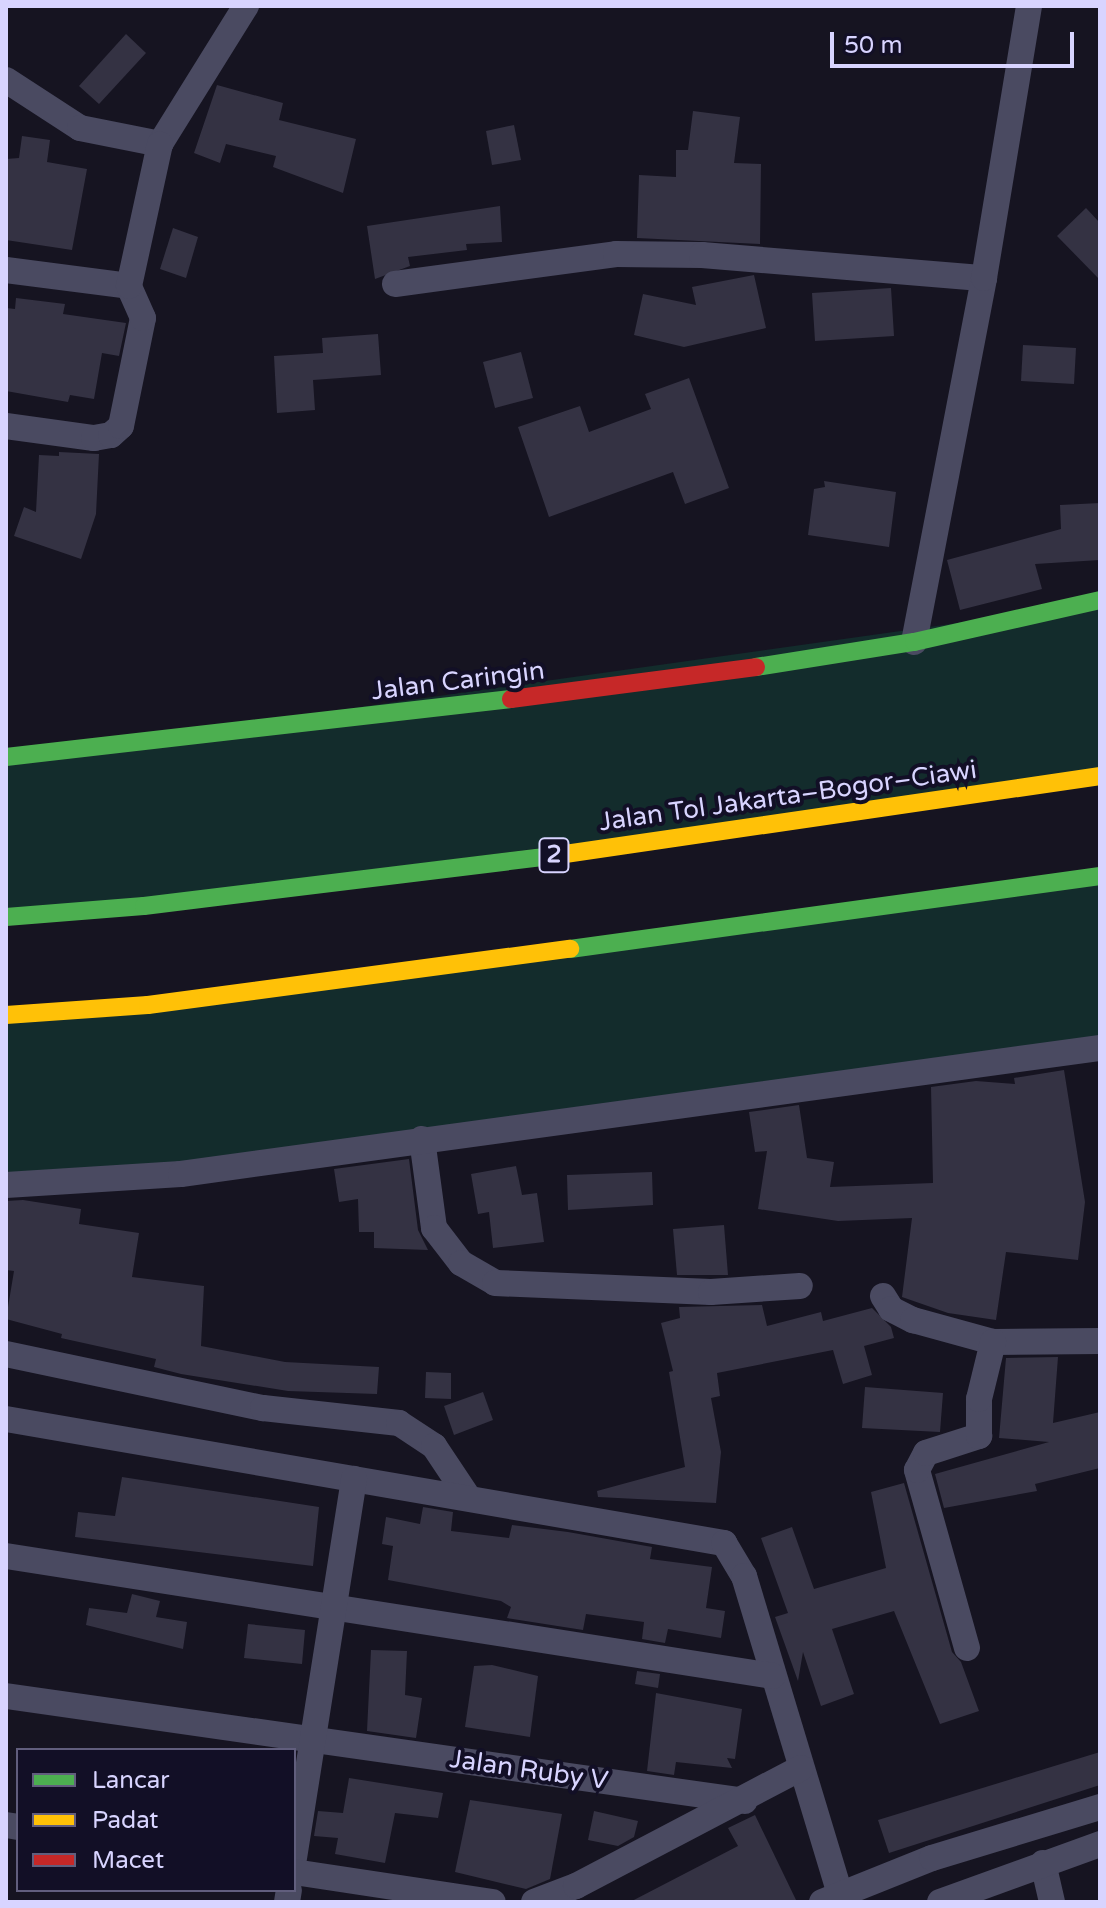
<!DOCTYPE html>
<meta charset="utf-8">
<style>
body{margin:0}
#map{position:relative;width:1106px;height:1908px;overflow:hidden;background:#161421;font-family:"Varela Round",sans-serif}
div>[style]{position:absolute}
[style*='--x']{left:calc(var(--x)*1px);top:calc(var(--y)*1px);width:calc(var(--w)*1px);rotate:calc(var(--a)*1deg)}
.green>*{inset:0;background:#132c2c}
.building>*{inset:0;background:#343243}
.street>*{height:26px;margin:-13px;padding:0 13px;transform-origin:13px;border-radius:13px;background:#4a4a61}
.fast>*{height:18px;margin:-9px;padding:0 9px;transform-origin:9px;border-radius:9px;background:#4caf50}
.slow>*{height:18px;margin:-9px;padding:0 9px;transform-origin:9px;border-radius:9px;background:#ffc107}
.jam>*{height:18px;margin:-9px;padding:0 9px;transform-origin:9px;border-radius:9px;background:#c62828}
span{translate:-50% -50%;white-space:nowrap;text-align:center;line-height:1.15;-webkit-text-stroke:8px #120f26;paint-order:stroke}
.shield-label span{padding:2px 6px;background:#120f26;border:2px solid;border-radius:6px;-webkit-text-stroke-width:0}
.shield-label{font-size:24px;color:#d8d4ff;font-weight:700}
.street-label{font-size:26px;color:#d8d4ff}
.frame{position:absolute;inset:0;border:8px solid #d8d4ff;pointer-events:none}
.legend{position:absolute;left:16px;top:1748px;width:280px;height:144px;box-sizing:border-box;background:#120f26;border:2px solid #615e7d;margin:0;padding:10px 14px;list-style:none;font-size:24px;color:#d8d4ff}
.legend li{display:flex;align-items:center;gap:16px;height:40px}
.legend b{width:40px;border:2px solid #615e7d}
.scale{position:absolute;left:830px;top:32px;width:244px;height:36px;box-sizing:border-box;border:4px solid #d8d4ff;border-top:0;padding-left:10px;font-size:24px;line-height:28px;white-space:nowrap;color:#d8d4ff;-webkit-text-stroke:6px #120f26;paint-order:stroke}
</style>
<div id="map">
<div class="green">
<div style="clip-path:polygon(1100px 603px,1100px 776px,6px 917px,6px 757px)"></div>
<div style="clip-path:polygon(1100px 874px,1100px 1047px,6px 1184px,6px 1015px)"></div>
</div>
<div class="building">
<div style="clip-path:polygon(126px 34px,146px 53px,99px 104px,79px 86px)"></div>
<div style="clip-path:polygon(217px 85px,283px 103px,279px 120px,356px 139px,343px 193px,273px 167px,276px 156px,226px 144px,220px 163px,194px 153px)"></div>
<div style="clip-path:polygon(693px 111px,740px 117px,734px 163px,761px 164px,760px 244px,637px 238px,639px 175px,676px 177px,676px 150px,688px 150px)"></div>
<div style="clip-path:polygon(514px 125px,521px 160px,492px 165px,486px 131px)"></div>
<div style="clip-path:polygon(22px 136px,50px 140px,47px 162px,87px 169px,72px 250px,6px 240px,6px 159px,19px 158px)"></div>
<div style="clip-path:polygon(500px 206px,502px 242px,466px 244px,467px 250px,408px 257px,410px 266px,375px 279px,367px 226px)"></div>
<div style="clip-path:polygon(1086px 208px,1100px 223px,1100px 280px,1057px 236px)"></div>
<div style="clip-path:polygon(173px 228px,198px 237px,186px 278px,160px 269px)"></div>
<div style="clip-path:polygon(754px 275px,766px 328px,684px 347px,634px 335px,643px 294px,696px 305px,692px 287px)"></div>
<div style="clip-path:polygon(891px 288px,894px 336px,815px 341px,812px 293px)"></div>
<div style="clip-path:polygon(16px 298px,65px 304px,63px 314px,126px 323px,119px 356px,102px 353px,94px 399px,70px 395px,68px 402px,6px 391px,6px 308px,15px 309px)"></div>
<div style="clip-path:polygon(378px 334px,381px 375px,313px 380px,315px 410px,277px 413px,274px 356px,323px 353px,322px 338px)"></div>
<div style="clip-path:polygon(1023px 345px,1076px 348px,1074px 384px,1021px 381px)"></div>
<div style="clip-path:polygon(521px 352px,533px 398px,495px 408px,483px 362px)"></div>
<div style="clip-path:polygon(689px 378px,729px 488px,685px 504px,673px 472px,549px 517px,518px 427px,580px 406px,589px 432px,651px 409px,645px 394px)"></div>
<div style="clip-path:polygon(59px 452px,99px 454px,96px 514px,81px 559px,14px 536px,24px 507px,36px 512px,39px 455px,59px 456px)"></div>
<div style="clip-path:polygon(824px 481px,896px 492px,889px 547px,808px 535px,814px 489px,825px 487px)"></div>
<div style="clip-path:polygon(1100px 503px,1100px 560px,1035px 564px,1042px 589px,960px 610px,947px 560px,1061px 529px,1060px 505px)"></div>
<div style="clip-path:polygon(1064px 1070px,1085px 1202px,1078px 1260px,1006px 1252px,996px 1320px,948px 1313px,902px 1297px,912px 1218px,838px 1221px,758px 1209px,767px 1151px,755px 1152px,749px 1112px,799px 1105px,807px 1158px,834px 1162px,830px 1187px,933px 1183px,931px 1087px,976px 1081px,1015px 1084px,1014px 1078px)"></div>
<div style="clip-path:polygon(409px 1159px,418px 1230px,428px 1250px,374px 1248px,374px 1232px,359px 1232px,358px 1199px,339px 1202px,334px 1169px)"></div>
<div style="clip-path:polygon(516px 1166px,522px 1195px,537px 1193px,544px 1242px,493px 1248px,489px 1212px,478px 1214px,471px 1174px)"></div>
<div style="clip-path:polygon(652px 1172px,653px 1205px,568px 1210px,567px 1175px)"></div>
<div style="clip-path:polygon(23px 1200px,81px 1209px,79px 1224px,139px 1233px,132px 1277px,204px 1286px,201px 1346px,285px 1362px,379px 1367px,377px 1394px,288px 1391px,181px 1374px,154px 1367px,156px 1359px,61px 1338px,62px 1334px,6px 1319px,14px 1271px,6px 1270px,6px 1201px)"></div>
<div style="clip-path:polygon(724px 1225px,728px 1275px,677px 1275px,673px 1229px)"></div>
<div style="clip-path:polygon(762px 1305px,767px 1326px,821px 1312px,823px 1321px,872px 1308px,891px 1327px,894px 1338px,864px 1346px,872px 1375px,843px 1384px,833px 1350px,717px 1373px,720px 1396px,711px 1398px,721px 1452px,716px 1503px,598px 1497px,597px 1491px,685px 1467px,669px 1372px,673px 1371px,661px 1323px,680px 1318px,679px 1307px)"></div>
<div style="clip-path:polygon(1058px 1357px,1053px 1423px,1100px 1412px,1100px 1468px,1035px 1484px,1037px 1491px,944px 1508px,935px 1474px,1049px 1442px,999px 1438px,1006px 1358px)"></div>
<div style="clip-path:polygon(426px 1372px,451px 1373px,451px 1399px,425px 1398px)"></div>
<div style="clip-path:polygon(865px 1387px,943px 1393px,940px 1432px,862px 1428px)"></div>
<div style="clip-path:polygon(483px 1392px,493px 1420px,454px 1435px,444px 1406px)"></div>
<div style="clip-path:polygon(122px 1477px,319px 1507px,313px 1566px,75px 1537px,78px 1512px,115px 1516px)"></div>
<div style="clip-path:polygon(904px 1483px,952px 1652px,961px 1662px,979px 1711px,940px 1724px,894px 1611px,832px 1629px,854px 1694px,821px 1706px,803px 1652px,798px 1681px,775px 1617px,788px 1613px,761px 1538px,792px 1527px,814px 1589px,886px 1568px,871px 1492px)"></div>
<div style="clip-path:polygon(423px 1507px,453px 1512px,451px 1531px,509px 1538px,512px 1525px,568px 1532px,652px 1547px,650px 1559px,712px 1567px,706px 1608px,725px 1611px,721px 1638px,668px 1629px,665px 1643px,642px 1639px,644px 1622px,586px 1614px,583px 1630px,507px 1618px,511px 1607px,501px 1601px,388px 1580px,393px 1546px,382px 1544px,386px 1517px,420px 1524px)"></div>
<div style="clip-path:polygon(132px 1594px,160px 1601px,156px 1617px,187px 1622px,183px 1649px,86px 1625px,89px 1608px,127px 1613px)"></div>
<div style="clip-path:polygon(248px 1624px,305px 1630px,302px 1664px,244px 1658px)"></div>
<div style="clip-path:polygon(371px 1650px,407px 1651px,405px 1695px,422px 1698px,416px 1738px,367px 1731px)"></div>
<div style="clip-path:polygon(492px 1665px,538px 1676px,530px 1737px,465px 1727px,474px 1666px)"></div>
<div style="clip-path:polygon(637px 1671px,660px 1674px,658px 1688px,635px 1684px)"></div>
<div style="clip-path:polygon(656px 1693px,742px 1709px,735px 1759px,727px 1758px,732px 1768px,676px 1762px,674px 1775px,647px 1771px)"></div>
<div style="clip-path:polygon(1100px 1752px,1100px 1785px,889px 1853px,878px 1820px)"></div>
<div style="clip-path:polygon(349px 1778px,443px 1793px,438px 1818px,395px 1813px,385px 1863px,335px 1854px,338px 1838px,314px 1836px,318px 1811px,343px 1813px)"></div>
<div style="clip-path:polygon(470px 1800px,562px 1814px,550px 1879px,526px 1889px,455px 1872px)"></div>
<div style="clip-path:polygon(594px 1811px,638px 1821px,634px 1837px,618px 1846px,588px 1840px)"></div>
<div style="clip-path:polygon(755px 1815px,797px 1902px,630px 1902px,738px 1846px,728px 1828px)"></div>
</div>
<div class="street">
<div style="--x:6;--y:80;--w:88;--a:33"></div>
<div style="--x:80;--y:128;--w:82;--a:11.3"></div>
<div style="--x:160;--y:144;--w:163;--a:-58.1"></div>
<div style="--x:6;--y:270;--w:124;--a:7.4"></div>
<div style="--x:395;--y:284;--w:223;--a:-7.7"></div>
<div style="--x:616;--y:254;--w:86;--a:0.7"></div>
<div style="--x:702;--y:255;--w:283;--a:4.7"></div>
<div style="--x:6;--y:426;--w:89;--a:7.8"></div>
<div style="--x:94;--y:438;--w:17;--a:-10"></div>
<div style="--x:111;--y:435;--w:13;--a:-42"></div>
<div style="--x:121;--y:426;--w:110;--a:-78.5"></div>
<div style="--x:143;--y:318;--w:35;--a:-114"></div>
<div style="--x:129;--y:286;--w:145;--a:-77.7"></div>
<div style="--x:914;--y:642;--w:371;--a:-79.1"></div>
<div style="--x:984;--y:278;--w:276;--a:-80.6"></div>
<div style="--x:422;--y:1139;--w:90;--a:82.3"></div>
<div style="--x:434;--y:1228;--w:44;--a:52.4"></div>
<div style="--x:461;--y:1263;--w:39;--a:30"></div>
<div style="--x:495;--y:1283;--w:216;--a:2.4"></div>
<div style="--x:711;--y:1292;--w:89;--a:-3.9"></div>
<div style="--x:6;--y:1185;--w:175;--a:-3.6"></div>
<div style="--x:181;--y:1174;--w:928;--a:-7.81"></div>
<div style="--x:883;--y:1296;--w:15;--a:58"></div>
<div style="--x:891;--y:1309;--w:25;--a:27"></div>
<div style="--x:913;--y:1320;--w:83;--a:15.4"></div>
<div style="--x:993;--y:1342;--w:107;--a:-0.5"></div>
<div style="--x:6;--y:1354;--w:263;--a:11.9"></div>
<div style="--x:263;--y:1408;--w:137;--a:6.3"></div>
<div style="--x:399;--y:1423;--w:42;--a:33.3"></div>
<div style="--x:434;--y:1446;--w:61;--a:56.3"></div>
<div style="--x:6;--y:1419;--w:729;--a:9.8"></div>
<div style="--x:724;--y:1543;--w:39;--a:59"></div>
<div style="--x:744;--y:1576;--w:331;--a:73.2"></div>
<div style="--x:6;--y:1556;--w:776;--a:8.89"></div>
<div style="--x:967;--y:1648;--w:185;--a:-105.7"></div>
<div style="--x:917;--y:1470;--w:19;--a:-62"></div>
<div style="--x:926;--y:1453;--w:56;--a:-17.8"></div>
<div style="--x:979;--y:1436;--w:37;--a:-90"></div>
<div style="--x:979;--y:1399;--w:59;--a:-76.2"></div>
<div style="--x:6;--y:1696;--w:746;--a:8.09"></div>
<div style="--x:6;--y:1825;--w:12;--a:9"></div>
<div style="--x:294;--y:1858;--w:384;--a:-81"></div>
<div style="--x:1043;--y:1863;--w:40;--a:77"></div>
<div style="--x:294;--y:1872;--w:201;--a:8.6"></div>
<div style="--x:287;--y:1902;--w:12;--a:-81"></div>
<div style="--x:534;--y:1902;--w:45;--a:-20.9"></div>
<div style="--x:576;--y:1886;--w:254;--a:-27.7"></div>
<div style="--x:822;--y:1902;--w:118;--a:-21.8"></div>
<div style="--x:932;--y:1858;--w:176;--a:-16.9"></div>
<div style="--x:940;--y:1902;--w:170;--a:-19.9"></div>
</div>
<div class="fast">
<div style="--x:756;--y:667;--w:160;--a:-9"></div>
<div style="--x:914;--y:642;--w:191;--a:-12.7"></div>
<div style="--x:6;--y:757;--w:508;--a:-6.55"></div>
<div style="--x:6;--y:917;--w:138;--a:-4.6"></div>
<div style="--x:144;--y:906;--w:424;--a:-7"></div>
<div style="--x:570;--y:949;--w:535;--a:-7.84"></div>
</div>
<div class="slow">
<div style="--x:565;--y:854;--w:541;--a:-8.29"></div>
<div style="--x:6;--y:1015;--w:142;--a:-4"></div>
<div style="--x:148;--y:1005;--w:426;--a:-7.6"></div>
</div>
<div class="jam">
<div style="--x:511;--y:699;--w:247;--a:-7.4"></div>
</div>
<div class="shield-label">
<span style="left:554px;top:855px">2</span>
</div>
<div class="street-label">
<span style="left:458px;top:681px;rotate:-7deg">Jalan Caringin</span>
<span style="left:788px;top:796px;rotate:-8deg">Jalan Tol Jakarta–Bogor–Ciawi</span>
<span style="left:529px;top:1770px;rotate:8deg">Jalan Ruby V</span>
</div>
<div class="frame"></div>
<ul class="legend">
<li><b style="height:10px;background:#4caf50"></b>Lancar</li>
<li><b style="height:10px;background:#ffc107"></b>Padat</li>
<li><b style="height:10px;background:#c62828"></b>Macet</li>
</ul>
<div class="scale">50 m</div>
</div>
